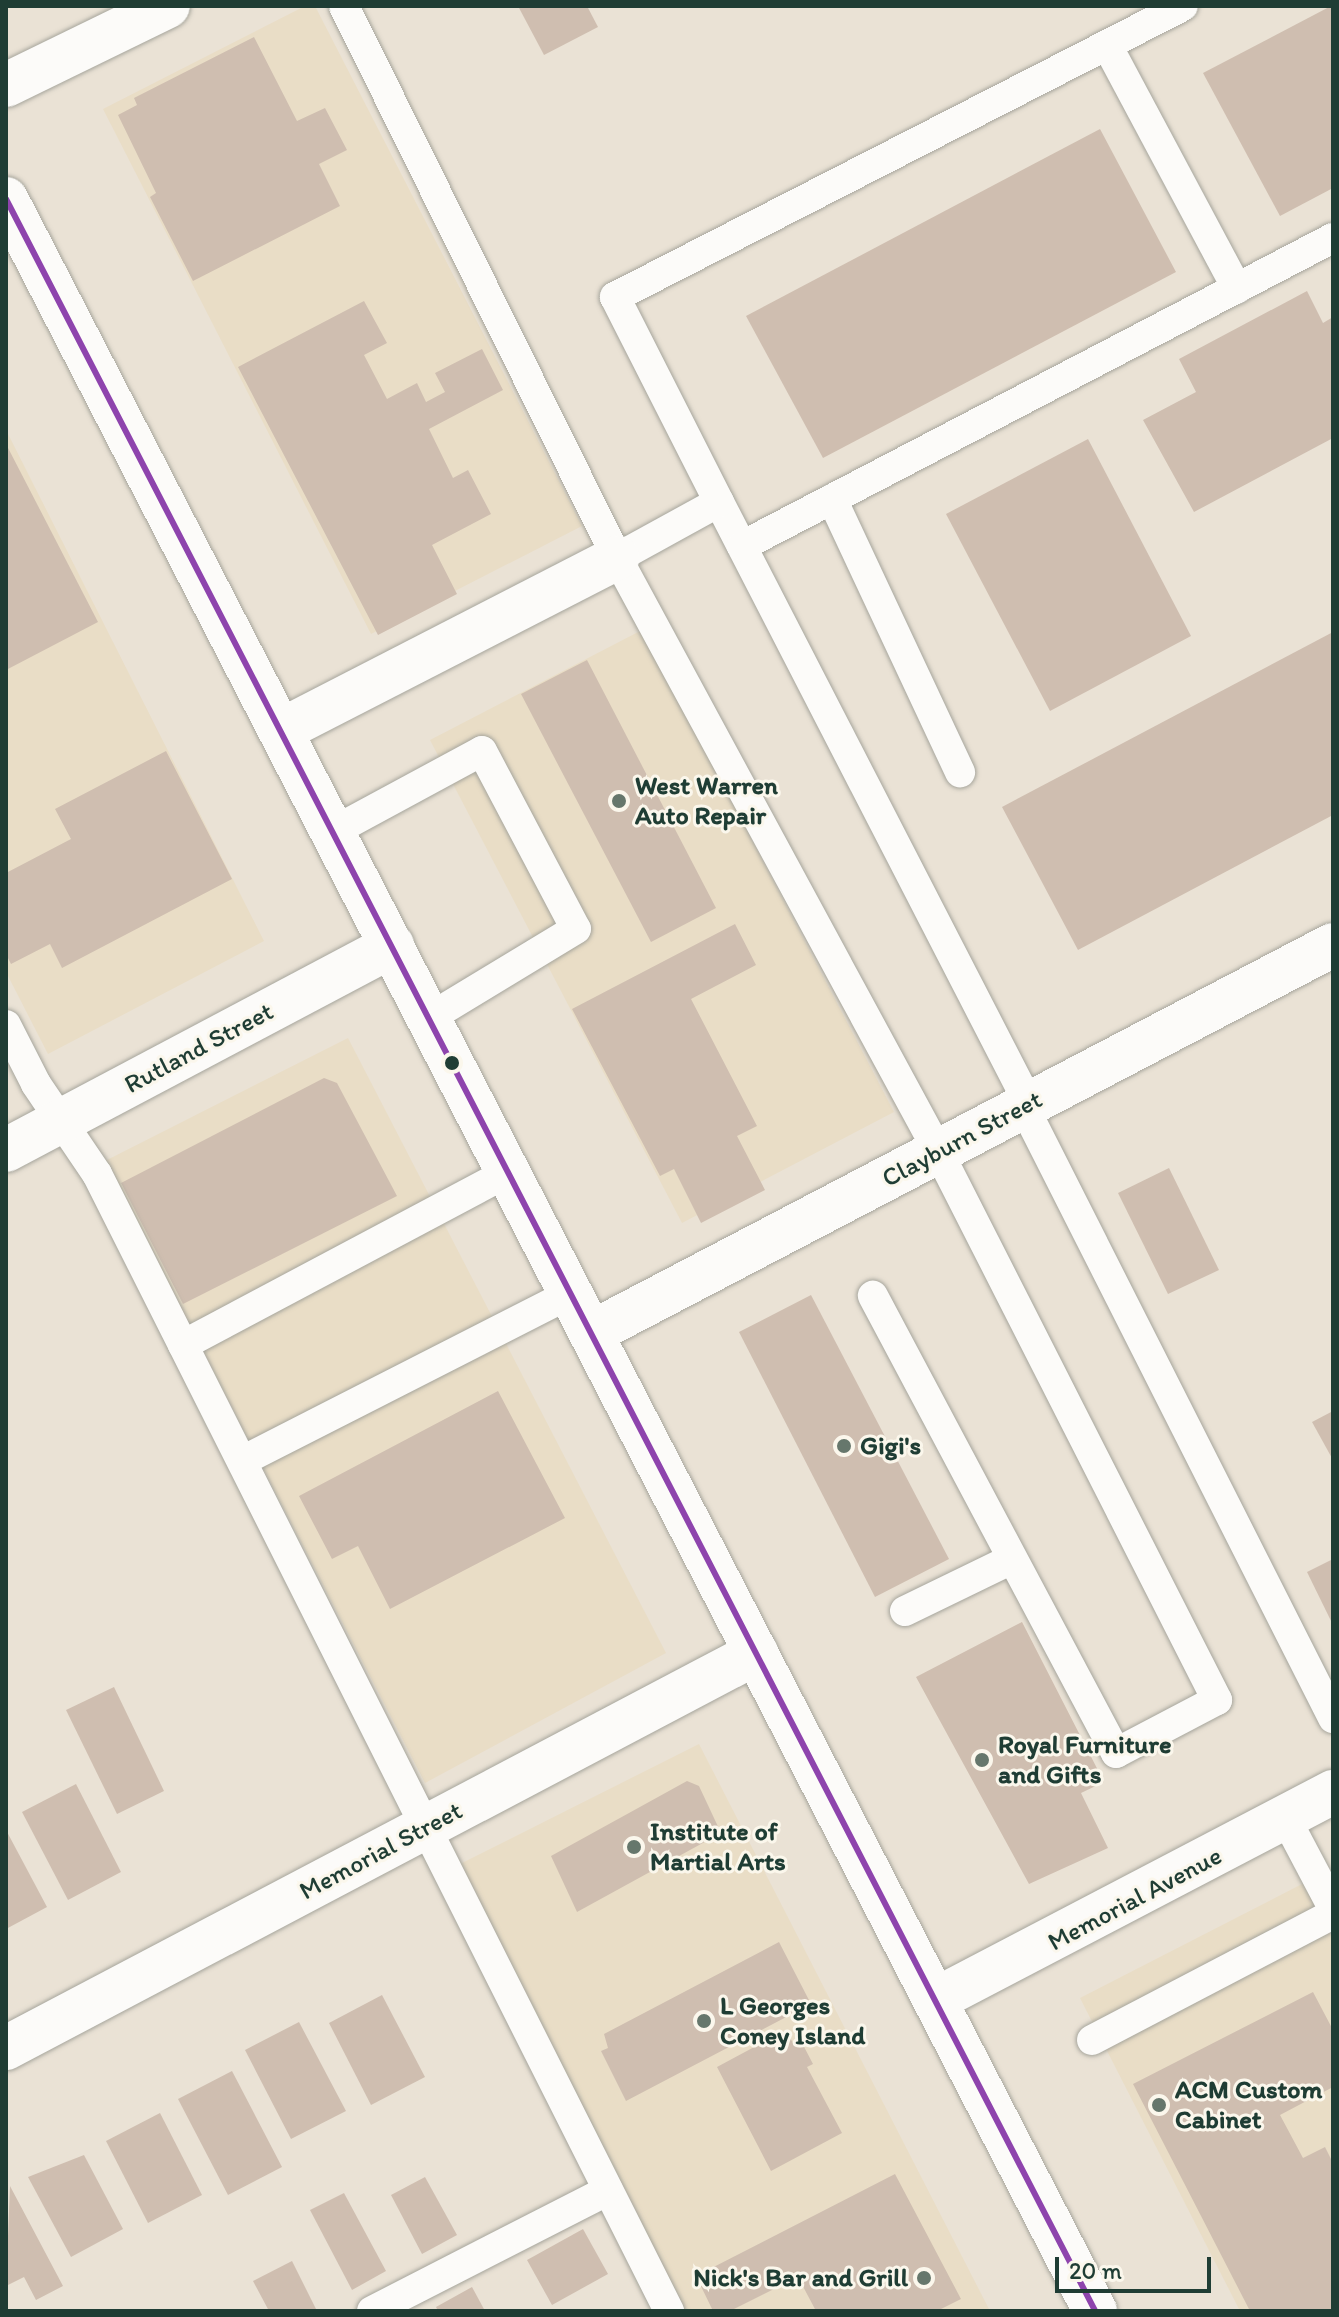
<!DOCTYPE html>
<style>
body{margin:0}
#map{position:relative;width:1339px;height:2317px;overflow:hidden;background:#eae2d5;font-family:Itim,sans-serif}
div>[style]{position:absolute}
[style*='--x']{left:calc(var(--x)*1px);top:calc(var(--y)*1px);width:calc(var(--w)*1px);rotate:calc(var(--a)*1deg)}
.built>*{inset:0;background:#e9ddc6}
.building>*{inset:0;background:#cfbeb0}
.roads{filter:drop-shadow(0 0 2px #a6a59c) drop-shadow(0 0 2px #a6a59c)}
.service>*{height:30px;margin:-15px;padding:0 15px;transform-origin:15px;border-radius:15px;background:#fcfbf9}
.minor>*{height:44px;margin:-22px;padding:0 22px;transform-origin:22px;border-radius:22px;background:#fcfbf9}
.secondary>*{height:44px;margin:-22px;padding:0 22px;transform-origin:22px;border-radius:22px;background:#fcfbf9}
.bus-1>*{height:6px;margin:-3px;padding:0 3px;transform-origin:3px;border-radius:3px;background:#8e44ad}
.dots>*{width:22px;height:22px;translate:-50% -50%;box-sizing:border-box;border:4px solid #fbf7ec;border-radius:50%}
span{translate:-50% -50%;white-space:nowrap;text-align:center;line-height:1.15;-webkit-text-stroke:6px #fbf7ec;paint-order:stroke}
.poi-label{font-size:26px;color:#1f3d34;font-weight:700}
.left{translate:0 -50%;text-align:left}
.right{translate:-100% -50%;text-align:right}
.street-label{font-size:26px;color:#1f3d34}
.frame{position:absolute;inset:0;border:8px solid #1f3d34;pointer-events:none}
.scale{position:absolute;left:1055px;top:2257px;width:156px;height:36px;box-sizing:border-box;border:4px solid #1f3d34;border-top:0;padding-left:10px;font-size:24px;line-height:28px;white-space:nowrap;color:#1f3d34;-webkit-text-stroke:6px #fbf7ec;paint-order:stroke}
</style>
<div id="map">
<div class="built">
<div style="clip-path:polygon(305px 6px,315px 6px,582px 526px,371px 634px,103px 109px)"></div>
<div style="clip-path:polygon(6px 430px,264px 941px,48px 1054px,6px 972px)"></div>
<div style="clip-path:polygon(642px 630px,894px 1112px,682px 1223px,430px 740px)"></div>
<div style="clip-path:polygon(348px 1038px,666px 1653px,425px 1783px,105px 1161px)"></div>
<div style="clip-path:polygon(699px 1744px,990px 2311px,685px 2311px,458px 1865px)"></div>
<div style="clip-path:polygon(1304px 1883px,1333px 1940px,1333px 2311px,1240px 2311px,1080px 1998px)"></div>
</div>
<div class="building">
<div style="clip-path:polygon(518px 6px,587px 6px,598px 27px,544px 55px)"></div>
<div style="clip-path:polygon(1331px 6px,1333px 188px,1280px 216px,1203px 73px)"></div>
<div style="clip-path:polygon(254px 37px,297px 121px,325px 108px,347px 150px,319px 164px,340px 206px,193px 281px,150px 197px,156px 193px,118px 115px,137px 105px,134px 98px)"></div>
<div style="clip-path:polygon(1100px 129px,1176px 272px,823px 458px,746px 316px)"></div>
<div style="clip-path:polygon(1307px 291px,1323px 323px,1333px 317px,1333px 438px,1194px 512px,1143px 420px,1196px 392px,1179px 359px)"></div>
<div style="clip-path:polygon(364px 301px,387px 343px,364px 355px,387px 399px,417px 383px,426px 402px,445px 392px,435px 373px,482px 349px,503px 390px,429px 429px,453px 478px,468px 470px,491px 514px,432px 545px,457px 594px,378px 635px,238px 367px)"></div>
<div style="clip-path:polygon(1088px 439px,1191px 636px,1050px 711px,946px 514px)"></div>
<div style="clip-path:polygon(6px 444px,98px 622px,6px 670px)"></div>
<div style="clip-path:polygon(1333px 632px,1333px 815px,1078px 950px,1002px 807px)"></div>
<div style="clip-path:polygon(587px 660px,716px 908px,651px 942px,521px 694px)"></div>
<div style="clip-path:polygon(166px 751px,232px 879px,62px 968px,50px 944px,11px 964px,6px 954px,6px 873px,71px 839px,55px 809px)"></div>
<div style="clip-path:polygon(735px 924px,756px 965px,691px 999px,757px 1126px,737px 1136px,765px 1190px,701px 1223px,674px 1169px,660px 1176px,572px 1009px)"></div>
<div style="clip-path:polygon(324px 1078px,337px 1083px,397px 1196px,183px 1304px,121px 1183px)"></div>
<div style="clip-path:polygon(1169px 1168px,1219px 1270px,1168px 1294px,1118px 1193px)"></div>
<div style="clip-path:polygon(811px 1295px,949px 1559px,875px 1597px,739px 1332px)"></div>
<div style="clip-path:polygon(498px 1391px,565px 1518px,390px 1609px,358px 1546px,332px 1559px,299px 1496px)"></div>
<div style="clip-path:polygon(1333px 1411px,1333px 1460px,1312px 1422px)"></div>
<div style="clip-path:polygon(1333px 1559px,1333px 1625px,1307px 1572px)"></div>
<div style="clip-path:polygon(1022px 1622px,1104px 1782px,1081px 1793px,1108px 1848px,1029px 1884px,916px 1677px)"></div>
<div style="clip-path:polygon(114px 1687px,164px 1791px,117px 1814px,66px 1710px)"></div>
<div style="clip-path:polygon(687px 1781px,699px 1786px,721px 1833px,577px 1912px,551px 1856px)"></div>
<div style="clip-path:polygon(76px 1784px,121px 1872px,68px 1900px,22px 1812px)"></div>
<div style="clip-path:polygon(6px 1830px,47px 1907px,6px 1929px)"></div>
<div style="clip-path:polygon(779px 1942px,811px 2004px,626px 2101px,601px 2051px,608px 2048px,604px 2034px)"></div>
<div style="clip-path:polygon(1313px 1992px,1333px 2030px,1333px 2087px,1280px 2115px,1303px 2158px,1325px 2147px,1333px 2163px,1333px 2311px,1250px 2311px,1133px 2084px)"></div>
<div style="clip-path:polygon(382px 1995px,425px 2077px,371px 2105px,329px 2023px)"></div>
<div style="clip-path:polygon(299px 2022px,346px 2111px,291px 2139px,245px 2050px)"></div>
<div style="clip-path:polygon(786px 2030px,794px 2045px,801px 2041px,813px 2064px,807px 2067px,842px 2133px,771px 2171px,717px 2067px)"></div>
<div style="clip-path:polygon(232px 2071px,282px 2167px,228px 2195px,178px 2099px)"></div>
<div style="clip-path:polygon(160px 2113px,202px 2195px,148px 2223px,106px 2141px)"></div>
<div style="clip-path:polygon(84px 2155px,123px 2229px,71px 2257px,28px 2177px)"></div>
<div style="clip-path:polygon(895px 2174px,961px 2299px,937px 2311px,816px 2311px,798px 2277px,730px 2311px,713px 2311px,696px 2276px)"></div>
<div style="clip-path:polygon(425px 2177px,457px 2235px,422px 2254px,391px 2195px)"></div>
<div style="clip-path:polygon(10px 2186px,63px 2286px,36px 2300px,24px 2277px,6px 2286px)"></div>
<div style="clip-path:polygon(344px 2193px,386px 2271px,352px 2290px,310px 2210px)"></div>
<div style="clip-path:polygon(583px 2229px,608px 2274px,552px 2305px,527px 2260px)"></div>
<div style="clip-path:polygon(292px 2261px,317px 2311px,269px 2311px,253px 2281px)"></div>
<div style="clip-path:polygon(472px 2287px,485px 2311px,438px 2311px,436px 2307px)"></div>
</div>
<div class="roads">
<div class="service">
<div style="--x:344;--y:6;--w:616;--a:63.68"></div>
<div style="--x:617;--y:558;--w:674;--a:61.57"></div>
<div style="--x:938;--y:1151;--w:616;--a:63.06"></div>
<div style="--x:1217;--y:1700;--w:114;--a:152.3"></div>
<div style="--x:1116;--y:1753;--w:518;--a:-118"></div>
<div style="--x:1107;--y:45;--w:276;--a:61.9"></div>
<div style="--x:832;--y:499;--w:302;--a:64.9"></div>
<div style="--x:719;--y:502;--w:677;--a:62.75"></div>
<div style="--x:742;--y:546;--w:666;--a:-27.53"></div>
<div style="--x:617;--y:558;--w:116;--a:-28.8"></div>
<div style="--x:719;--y:502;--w:230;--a:-116.9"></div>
<div style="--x:615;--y:297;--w:638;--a:-27.13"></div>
<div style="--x:334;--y:831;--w:168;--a:-28.4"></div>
<div style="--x:482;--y:751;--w:201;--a:62.2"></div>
<div style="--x:576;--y:929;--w:172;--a:148.8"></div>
<div style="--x:6;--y:1025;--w:66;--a:63"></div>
<div style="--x:36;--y:1084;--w:109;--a:55.9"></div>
<div style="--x:97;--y:1174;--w:1273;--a:63.29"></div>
<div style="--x:1024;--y:1107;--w:685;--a:63.17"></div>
<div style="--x:183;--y:1345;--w:369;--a:-28"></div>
<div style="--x:242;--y:1461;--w:368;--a:-27"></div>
<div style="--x:905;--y:1611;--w:119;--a:-25.9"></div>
<div style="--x:1286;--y:1819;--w:101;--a:62.2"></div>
<div style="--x:1092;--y:2040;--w:272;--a:-27.6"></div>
<div style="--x:372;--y:2311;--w:265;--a:-27.1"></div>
</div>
<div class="minor">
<div style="--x:6;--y:85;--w:180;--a:-26"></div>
<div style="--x:282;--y:730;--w:377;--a:-27.2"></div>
<div style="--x:6;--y:1150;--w:437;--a:-27.9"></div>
<div style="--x:591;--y:1333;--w:837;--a:-27.61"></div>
<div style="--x:935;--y:2000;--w:449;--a:-27.6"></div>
<div style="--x:6;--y:2048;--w:848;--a:-27.77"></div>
</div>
<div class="secondary">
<div style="--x:6;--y:199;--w:2376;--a:62.72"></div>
</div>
</div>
<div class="bus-1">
<div style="--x:6;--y:199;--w:2376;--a:62.72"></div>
</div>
<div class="dots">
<div style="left:619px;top:801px;background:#66776c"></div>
<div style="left:452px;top:1063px;background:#1f3d34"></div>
<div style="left:844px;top:1446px;background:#66776c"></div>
<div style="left:982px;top:1760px;background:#66776c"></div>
<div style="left:634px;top:1847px;background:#66776c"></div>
<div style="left:704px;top:2021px;background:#66776c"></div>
<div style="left:1159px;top:2105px;background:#66776c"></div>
<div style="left:924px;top:2278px;background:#66776c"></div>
</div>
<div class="poi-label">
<span class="left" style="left:635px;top:801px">West Warren<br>Auto Repair</span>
<span class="left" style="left:860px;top:1446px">Gigi's</span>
<span class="left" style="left:998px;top:1760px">Royal Furniture<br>and Gifts</span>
<span class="left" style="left:650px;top:1847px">Institute of<br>Martial Arts</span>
<span class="left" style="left:720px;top:2021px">L Georges<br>Coney Island</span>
<span class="left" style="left:1175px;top:2105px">ACM Custom<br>Cabinet</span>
<span class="right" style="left:908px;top:2278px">Nick's Bar and Grill</span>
</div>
<div class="street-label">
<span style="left:199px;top:1048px;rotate:-28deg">Rutland Street</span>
<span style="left:962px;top:1139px;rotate:-28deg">Clayburn Street</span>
<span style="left:381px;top:1851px;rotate:-28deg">Memorial Street</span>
<span style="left:1135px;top:1899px;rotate:-28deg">Memorial Avenue</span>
</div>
<div class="frame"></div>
<div class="scale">20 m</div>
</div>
